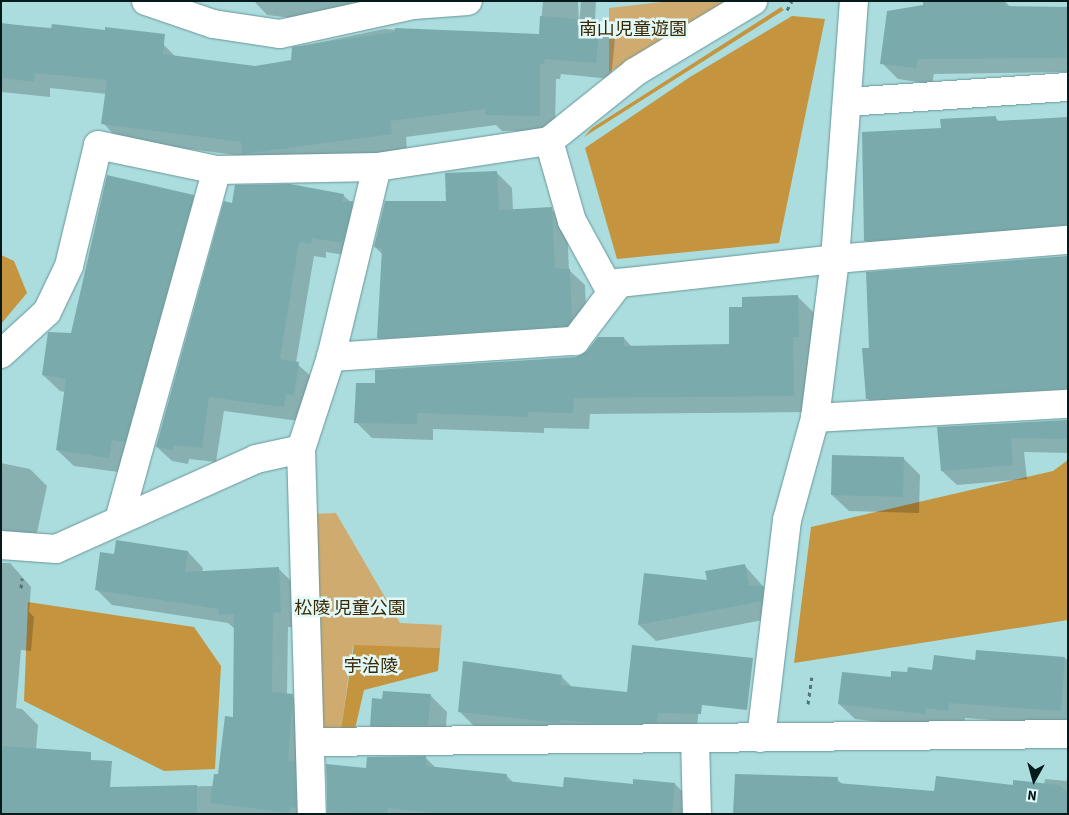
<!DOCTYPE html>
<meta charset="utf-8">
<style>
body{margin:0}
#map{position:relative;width:1069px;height:815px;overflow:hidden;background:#acddde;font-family:"Source Sans 3","Noto Sans JP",sans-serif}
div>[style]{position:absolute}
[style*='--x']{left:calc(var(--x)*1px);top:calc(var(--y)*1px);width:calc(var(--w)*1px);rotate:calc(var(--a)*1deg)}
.green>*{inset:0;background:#d0ab6f}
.forest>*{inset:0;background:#c5943e}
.shadow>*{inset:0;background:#0003}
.building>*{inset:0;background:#7baaac}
.path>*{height:3px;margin-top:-1.5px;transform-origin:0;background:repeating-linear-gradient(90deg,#537475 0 4px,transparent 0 8px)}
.roads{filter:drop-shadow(0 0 1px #689698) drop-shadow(0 0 1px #689698)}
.minor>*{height:28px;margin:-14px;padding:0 14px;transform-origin:14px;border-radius:14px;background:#fff}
span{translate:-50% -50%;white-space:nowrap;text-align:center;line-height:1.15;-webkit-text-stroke:5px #e1f9f9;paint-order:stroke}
.park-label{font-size:18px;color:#3c2802}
.frame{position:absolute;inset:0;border:2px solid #071a1b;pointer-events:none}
.north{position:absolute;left:1009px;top:755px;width:50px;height:50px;-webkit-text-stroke:4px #e1f9f9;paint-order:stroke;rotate:187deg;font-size:14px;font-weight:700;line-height:20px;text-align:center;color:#071a1b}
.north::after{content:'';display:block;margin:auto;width:18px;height:22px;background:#071a1b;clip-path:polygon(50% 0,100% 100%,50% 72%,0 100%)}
</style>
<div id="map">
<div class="green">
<div style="clip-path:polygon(671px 1px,732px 1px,609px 72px,609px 8px)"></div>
<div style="clip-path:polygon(336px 513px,400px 623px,442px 625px,440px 648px,353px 646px,341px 729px,319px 730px,311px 514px)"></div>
</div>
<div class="forest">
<div style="clip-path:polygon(781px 7px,784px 10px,584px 137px,592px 128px)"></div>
<div style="clip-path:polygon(792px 16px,825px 19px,779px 243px,617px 259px,585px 148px,690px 77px)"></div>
<div style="clip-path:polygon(1px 255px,14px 261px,27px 293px,1px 324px)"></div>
<div style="clip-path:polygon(1068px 460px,1068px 620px,794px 663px,811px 527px,1053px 471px)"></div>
<div style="clip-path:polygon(28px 602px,194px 627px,221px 666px,215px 769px,164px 771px,24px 701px)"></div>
<div style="clip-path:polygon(354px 645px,440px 648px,438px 671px,364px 690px,355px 729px,341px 729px)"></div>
</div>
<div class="shadow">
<div style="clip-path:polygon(254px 1px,381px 1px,299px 19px,267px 15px)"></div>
<div style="clip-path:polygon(543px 1px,578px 1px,579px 25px,581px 1px,596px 1px,595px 22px,615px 38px,611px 79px,561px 74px,560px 79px,556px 79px,555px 131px,502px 131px,496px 125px,406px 137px,407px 150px,257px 170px,243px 156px,119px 140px,103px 123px,107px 94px,50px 88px,50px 97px,1px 92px,1px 24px,128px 34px,163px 44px,176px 57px,255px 67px,293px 61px,293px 48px,384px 29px,540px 36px)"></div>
<div style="clip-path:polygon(946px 1px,1005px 1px,1010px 7px,1068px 8px,1068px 72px,934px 74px,932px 84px,898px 79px,882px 63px)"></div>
<div style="clip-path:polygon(995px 117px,1000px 122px,1068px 119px,1068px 241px,881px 257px,865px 240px)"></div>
<div style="clip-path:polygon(497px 173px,512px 188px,513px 211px,551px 209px,567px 224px,569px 270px,585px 285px,587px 335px,394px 353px,378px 338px,383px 255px,375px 247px)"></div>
<div style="clip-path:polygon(343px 195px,367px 217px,357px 257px,326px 252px,326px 258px,314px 256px,296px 363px,313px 378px,299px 421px,224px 411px,216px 462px,189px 459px,188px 464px,172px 461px,157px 447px,233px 204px)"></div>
<div style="clip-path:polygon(193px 196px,210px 212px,126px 473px,74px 466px,57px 450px,65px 392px,60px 391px,43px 375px,72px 334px)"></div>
<div style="clip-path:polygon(1068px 257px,1068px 405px,883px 415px,867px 398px,871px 349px)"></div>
<div style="clip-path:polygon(798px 297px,814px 313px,815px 353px,809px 353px,810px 412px,590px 414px,589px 429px,544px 428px,544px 433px,433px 429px,433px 440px,372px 438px,356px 422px,376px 385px,577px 358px,624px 338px,632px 347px,731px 345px,743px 308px)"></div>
<div style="clip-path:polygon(1068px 421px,1068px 453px,1024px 452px,1027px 479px,957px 485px,942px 471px,938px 428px)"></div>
<div style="clip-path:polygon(904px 459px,920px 475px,919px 513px,849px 511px,832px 495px)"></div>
<div style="clip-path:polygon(1px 463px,30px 469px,47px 486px,35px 542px,1px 535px)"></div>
<div style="clip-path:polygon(188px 552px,203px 568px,202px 572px,279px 569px,294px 584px,296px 627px,288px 627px,287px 695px,292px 696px,308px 711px,311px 814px,84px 814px,84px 788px,214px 786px,219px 775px,234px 719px,235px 629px,228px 623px,112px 605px,97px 590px,115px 556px)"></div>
<div style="clip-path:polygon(1px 563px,10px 563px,31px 587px,29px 612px,34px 617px,31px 651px,21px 650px,16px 708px,22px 709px,38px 725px,36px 750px,1px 814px)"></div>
<div style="clip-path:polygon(745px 566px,779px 604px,778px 617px,656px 641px,639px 625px,708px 581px)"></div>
<div style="clip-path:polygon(977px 651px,1068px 659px,1068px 726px,965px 718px,964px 726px,941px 729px,855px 719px,839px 704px,908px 673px,933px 672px,976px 662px)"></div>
<div style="clip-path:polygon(703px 668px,697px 727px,475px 727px,459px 711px,561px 676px,573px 688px,628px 693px)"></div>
<div style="clip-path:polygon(430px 695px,447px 712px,445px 741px,388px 742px,371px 725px)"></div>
<div style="clip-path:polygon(426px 758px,436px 768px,506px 775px,515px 784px,564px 789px,675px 784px,690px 799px,689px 814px,327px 814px,327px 765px,368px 769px)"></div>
<div style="clip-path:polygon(837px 779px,843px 785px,936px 793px,1044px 785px,1045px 779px,1068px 781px,1068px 814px,734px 814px)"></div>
</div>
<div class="building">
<div style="clip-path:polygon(923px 1px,1004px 1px,1005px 6px,1068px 7px,1066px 58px,918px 59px,916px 68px,880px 64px,887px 11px,923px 5px)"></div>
<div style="clip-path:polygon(540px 16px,600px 21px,596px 63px,545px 59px,544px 64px,540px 63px,540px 116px,485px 115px,485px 109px,390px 121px,392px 134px,242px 154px,241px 142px,101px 124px,107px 80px,35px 73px,34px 82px,1px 78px,1px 23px,51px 29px,52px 24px,105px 30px,105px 27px,165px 34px,163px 54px,255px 66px,291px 60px,292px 47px,395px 32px,395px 28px,539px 34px)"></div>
<div style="clip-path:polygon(996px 116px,996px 121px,1068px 117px,1068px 225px,864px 241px,862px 132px,941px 128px,940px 119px)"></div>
<div style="clip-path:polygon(497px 171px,499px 210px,552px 207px,555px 268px,570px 269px,572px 319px,567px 326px,377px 338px,382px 249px,374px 247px,385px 201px,446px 201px,445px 173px)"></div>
<div style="clip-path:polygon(107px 175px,194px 195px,125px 442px,112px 440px,109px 458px,56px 450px,66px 379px,42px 375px,48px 332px,71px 333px)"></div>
<div style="clip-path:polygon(290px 184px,344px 194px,342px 202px,353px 201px,343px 243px,312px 238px,311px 244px,299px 242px,280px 359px,299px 362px,294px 395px,286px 394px,284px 407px,209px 397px,202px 448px,174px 445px,173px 450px,156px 447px,224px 201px,232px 203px,235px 185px)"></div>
<div style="clip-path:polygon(1068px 256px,1068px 388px,866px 399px,862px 348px,869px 348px,866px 272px)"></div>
<div style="clip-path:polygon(798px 295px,799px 337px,793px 337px,794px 396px,574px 398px,573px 413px,528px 412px,528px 417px,417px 413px,417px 424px,354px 423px,356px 383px,375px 383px,375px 370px,576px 357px,587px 351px,598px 337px,624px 337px,624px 346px,729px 344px,729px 307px,742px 307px,742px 297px)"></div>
<div style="clip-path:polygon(1068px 420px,1068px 439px,1011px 438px,1013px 465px,941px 471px,937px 427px)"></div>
<div style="clip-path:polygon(832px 455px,904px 457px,903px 497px,831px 495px)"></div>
<div style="clip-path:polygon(116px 540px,188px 551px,185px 572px,279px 567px,281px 612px,273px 613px,272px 692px,293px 694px,288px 760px,295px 761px,296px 808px,290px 807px,289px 813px,210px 803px,214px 774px,218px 774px,225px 716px,233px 717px,234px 614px,219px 615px,219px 609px,95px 590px,100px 552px,114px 554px)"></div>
<div style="clip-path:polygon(745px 564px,749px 585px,763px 586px,762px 601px,638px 625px,644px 573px,707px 580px,705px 571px)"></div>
<div style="clip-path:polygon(632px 645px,753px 658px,747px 710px,702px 705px,701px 714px,658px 713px,657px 723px,597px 723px,560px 720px,560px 723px,458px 712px,463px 661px,562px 675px,560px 685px,627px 692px)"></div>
<div style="clip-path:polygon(976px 650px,1065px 657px,1061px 711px,949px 703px,948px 711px,926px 708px,925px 714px,838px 704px,842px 672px,891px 677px,891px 671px,907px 672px,908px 667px,932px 670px,934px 655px,975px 660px)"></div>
<div style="clip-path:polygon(383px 691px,431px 694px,428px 725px,370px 726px,372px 698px,382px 699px)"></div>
<div style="clip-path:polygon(1px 746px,91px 752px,91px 760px,112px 761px,110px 787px,197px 785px,197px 814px,1px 814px)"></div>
<div style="clip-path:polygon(426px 756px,426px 766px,507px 774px,506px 781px,563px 787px,564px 777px,633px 784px,633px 779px,675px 783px,672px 814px,444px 814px,388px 808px,387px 814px,328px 812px,326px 764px,366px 768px,367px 757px)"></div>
<div style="clip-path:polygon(735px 774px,838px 777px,837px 783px,934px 791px,936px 776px,1013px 785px,1013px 780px,1059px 785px,1068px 792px,1068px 814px,733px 814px)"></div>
</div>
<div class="path">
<div style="--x:787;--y:10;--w:10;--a:-61"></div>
<div style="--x:21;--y:588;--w:10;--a:-84"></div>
<div style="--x:808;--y:704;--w:27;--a:-82"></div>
</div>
<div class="roads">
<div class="minor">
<div style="--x:146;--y:1;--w:71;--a:18.9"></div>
<div style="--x:213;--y:24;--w:68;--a:8.5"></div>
<div style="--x:280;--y:34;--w:136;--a:-12.3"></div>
<div style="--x:413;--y:5;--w:55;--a:-4.2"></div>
<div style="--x:847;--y:102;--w:222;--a:-3.9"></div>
<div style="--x:549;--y:141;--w:83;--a:74"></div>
<div style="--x:572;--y:221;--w:79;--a:61.2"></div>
<div style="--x:1;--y:354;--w:62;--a:-42.4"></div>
<div style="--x:47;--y:312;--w:51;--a:-64.4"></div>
<div style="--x:69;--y:266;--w:124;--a:-76.5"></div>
<div style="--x:98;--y:145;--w:122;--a:11.9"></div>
<div style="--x:217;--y:170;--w:160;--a:-1.1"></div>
<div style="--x:377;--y:167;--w:174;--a:-8.6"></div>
<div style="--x:549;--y:141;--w:110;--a:-38.7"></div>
<div style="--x:635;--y:72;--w:138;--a:-31"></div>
<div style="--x:331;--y:357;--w:245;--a:-3.8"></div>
<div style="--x:575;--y:341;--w:73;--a:-52.8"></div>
<div style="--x:619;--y:283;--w:217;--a:-6.3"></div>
<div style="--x:835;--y:259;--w:234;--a:-4.7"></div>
<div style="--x:815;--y:418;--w:253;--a:-3.2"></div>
<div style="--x:301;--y:449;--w:365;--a:88.3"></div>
<div style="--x:119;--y:520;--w:363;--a:-74.4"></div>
<div style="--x:1;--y:545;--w:55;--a:4.2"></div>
<div style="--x:56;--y:549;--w:219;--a:-24.2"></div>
<div style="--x:256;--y:459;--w:46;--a:-12.5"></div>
<div style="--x:301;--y:449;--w:97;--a:-71.9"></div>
<div style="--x:331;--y:357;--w:195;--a:-76.4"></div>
<div style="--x:761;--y:738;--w:220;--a:-83.2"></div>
<div style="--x:787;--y:520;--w:106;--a:-74.6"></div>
<div style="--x:815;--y:418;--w:160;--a:-82.8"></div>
<div style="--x:835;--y:259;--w:259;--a:-85.8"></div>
<div style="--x:695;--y:739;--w:75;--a:88.5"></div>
<div style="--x:310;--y:742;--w:758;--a:-0.6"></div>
</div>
</div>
<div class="park-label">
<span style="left:633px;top:30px">南山児童遊園</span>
<span style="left:350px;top:609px">松陵 児童公園</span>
<span style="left:371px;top:667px">宇治陵</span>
</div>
<div class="frame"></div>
<div class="north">N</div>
</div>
